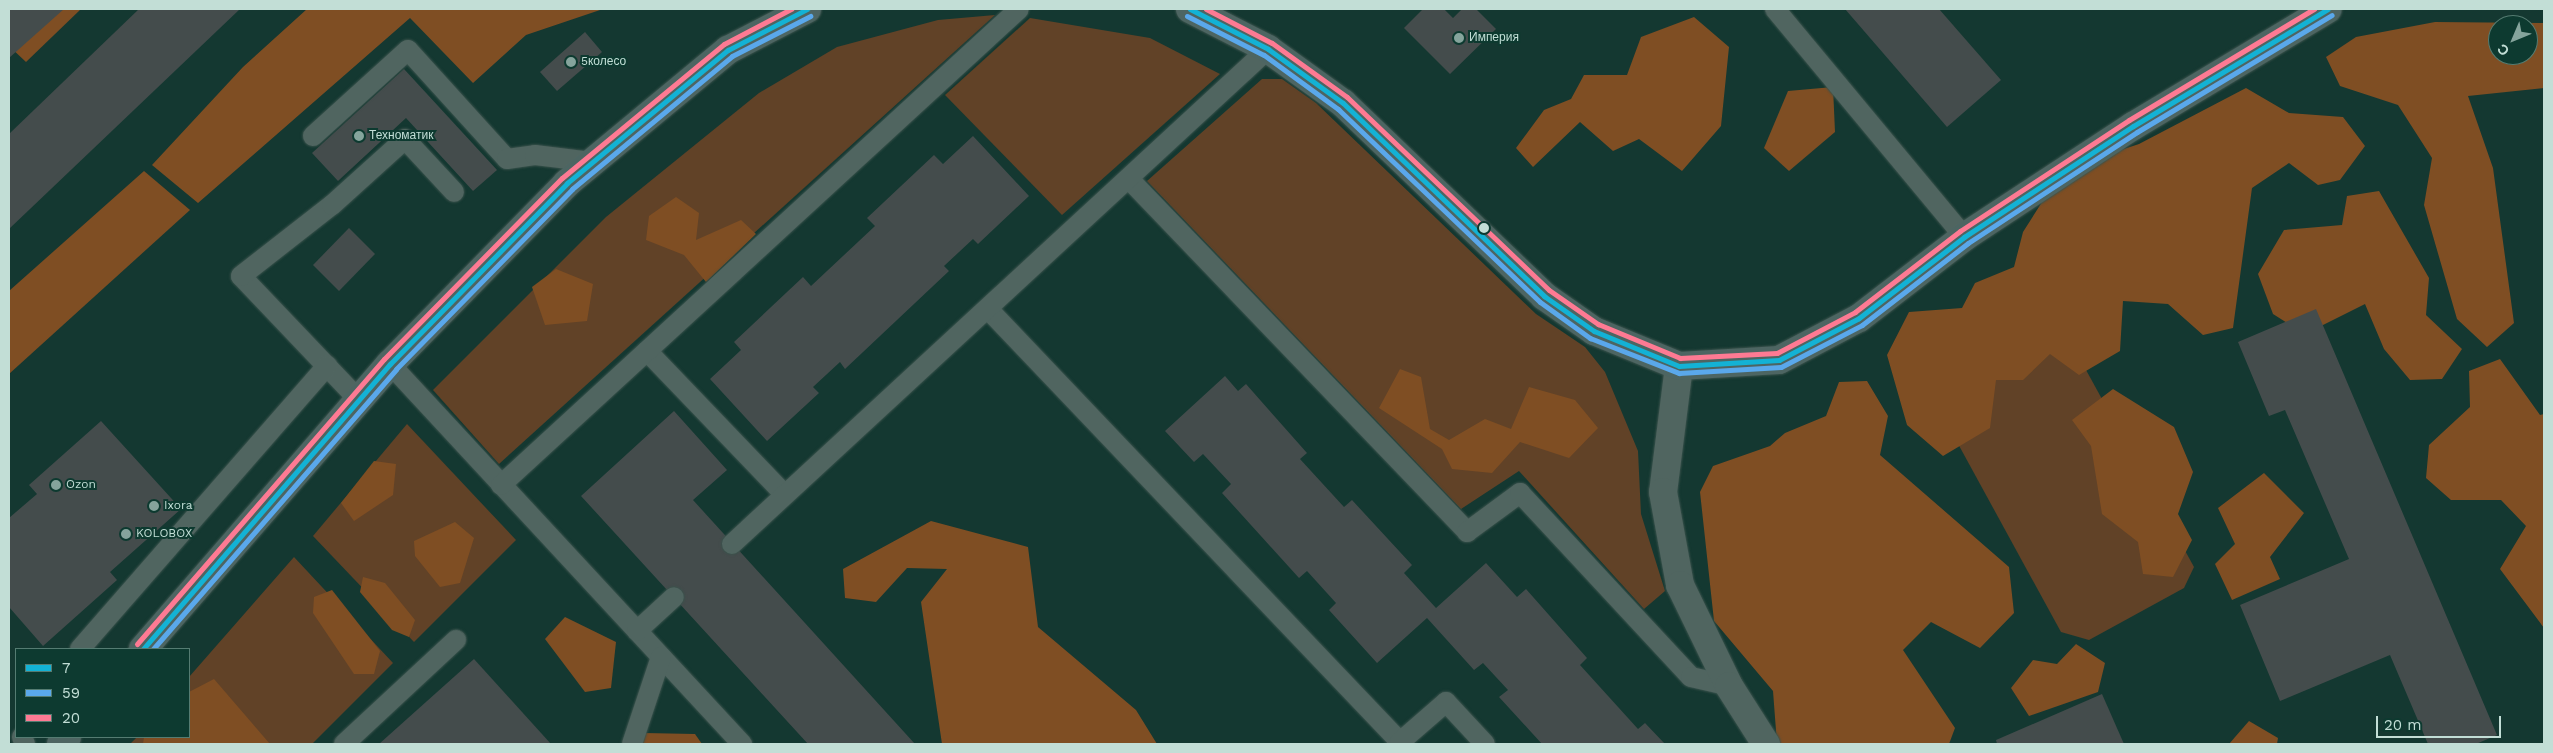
<!DOCTYPE html>
<meta charset="utf-8">
<style>
body{margin:0}
#map{position:relative;width:2553px;height:753px;overflow:hidden;background:#143831;font-family:"Work Sans",sans-serif}
div>[style]{position:absolute}
[style*='--x']{left:calc(var(--x)*1px);top:calc(var(--y)*1px);width:calc(var(--w)*1px);rotate:calc(var(--a)*1deg)}
.green>*{inset:0;background:#614227}
.forest>*{inset:0;background:#7f4e23}
.building>*{inset:0;background:#444c4c}
.roads{filter:drop-shadow(0 0 1px #3a524c) drop-shadow(0 0 1px #3a524c)}
.lane>*{height:20px;margin:-10px;padding:0 10px;transform-origin:10px;border-radius:10px;background:#506560}
.street>*{height:28px;margin:-14px;padding:0 14px;transform-origin:14px;border-radius:14px;background:#506560}
.secondary>*{height:28px;margin:-14px;padding:0 14px;transform-origin:14px;border-radius:14px;background:#4d6562}
.bus-1>*{height:5px;margin:-2.5px;padding:0 2.5px;transform-origin:2.5px;border-radius:2.5px;background:#13b2d5}
.bus-2>*{height:5px;margin:-2.5px;padding:0 2.5px;transform-origin:2.5px;border-radius:2.5px;background:#5aa8eb}
.bus-3>*{height:5px;margin:-2.5px;padding:0 2.5px;transform-origin:2.5px;border-radius:2.5px;background:#fe7a93}
.dots>*{width:14px;height:14px;translate:-50% -50%;box-sizing:border-box;border:2px solid #0d3a30;border-radius:50%}
span{translate:-50% -50%;white-space:nowrap;text-align:center;line-height:1.15;-webkit-text-stroke:4px #0d3a30;paint-order:stroke}
.poi-label{font-size:12px;color:#c2ded6}
.left{translate:0 -50%;text-align:left}
.frame{position:absolute;inset:0;border:10px solid #c2ded6;pointer-events:none}
.legend{position:absolute;left:15px;top:648px;width:175px;height:90px;box-sizing:border-box;background:#0d3a30;border:1px solid #557c72;margin:0;padding:6px 9px;list-style:none;font-size:15px;color:#c2ded6}
.legend li{display:flex;align-items:center;gap:10px;height:25px}
.legend b{width:25px;border:1px solid #557c72}
.north{position:absolute;left:2488px;top:15px;width:50px;height:50px;box-sizing:border-box;background:#0d3a30;border:1px solid #557c72;border-radius:50%;rotate:225deg;font-size:14px;font-weight:700;line-height:20px;text-align:center;color:#c2ded6}
.north::after{content:'';display:block;margin:auto;width:18px;height:22px;background:#85a49c;clip-path:polygon(50% 0,100% 100%,50% 72%,0 100%)}
.scale{position:absolute;left:2376px;top:716px;width:125px;height:22px;box-sizing:border-box;border:2px solid #c2ded6;border-top:0;padding-left:6px;font-size:15px;line-height:18px;white-space:nowrap;color:#c2ded6;-webkit-text-stroke:4px #0d3a30;paint-order:stroke}
</style>
<div id="map">
<div class="green">
<div style="clip-path:polygon(995px 15px,499px 464px,433px 390px,606px 217px,759px 93px,837px 47px,938px 20px)"></div>
<div style="clip-path:polygon(1030px 18px,1150px 38px,1220px 74px,1062px 215px,945px 95px)"></div>
<div style="clip-path:polygon(1262px 79px,1282px 79px,1316px 103px,1536px 314px,1585px 347px,1605px 372px,1638px 451px,1641px 514px,1665px 591px,1644px 609px,1519px 471px,1461px 509px,1147px 181px)"></div>
<div style="clip-path:polygon(2050px 345px,2074px 348px,2194px 567px,2184px 588px,2089px 640px,2061px 632px,1945px 420px,1954px 398px)"></div>
<div style="clip-path:polygon(407px 424px,516px 540px,414px 642px,313px 536px)"></div>
<div style="clip-path:polygon(294px 557px,393px 663px,312px 744px,130px 744px,137px 737px,189px 737px,189px 677px)"></div>
</div>
<div class="forest">
<div style="clip-path:polygon(9px 9px,81px 9px,26px 62px,9px 46px)"></div>
<div style="clip-path:polygon(307px 9px,603px 9px,526px 35px,473px 83px,410px 18px,198px 203px,152px 165px,243px 67px)"></div>
<div style="clip-path:polygon(1694px 17px,1729px 47px,1721px 126px,1682px 171px,1639px 139px,1613px 151px,1580px 122px,1533px 167px,1516px 148px,1544px 110px,1571px 99px,1584px 75px,1627px 75px,1641px 37px)"></div>
<div style="clip-path:polygon(evenodd,2435px 22px,2544px 23px,2544px 88px,2468px 96px,2493px 168px,2514px 323px,2487px 347px,2457px 319px,2424px 205px,2432px 158px,2398px 105px,2340px 86px,2326px 57px,2356px 37px,2435px 22px,2498px 25px,2528px 25px,2528px 55px,2498px 55px,2498px 25px)"></div>
<div style="clip-path:polygon(1833px 87px,1835px 132px,1789px 171px,1764px 148px,1788px 91px)"></div>
<div style="clip-path:polygon(2246px 88px,2289px 113px,2343px 117px,2365px 146px,2340px 180px,2318px 185px,2289px 163px,2252px 188px,2233px 328px,2203px 335px,2168px 304px,2123px 301px,2120px 351px,2079px 375px,2050px 354px,2023px 380px,1996px 380px,1990px 428px,1943px 456px,1907px 425px,1887px 355px,1909px 312px,1962px 308px,1975px 283px,2014px 267px,2023px 232px,2063px 169px,2139px 144px)"></div>
<div style="clip-path:polygon(144px 171px,190px 210px,9px 374px,9px 291px)"></div>
<div style="clip-path:polygon(2379px 191px,2429px 278px,2426px 315px,2462px 349px,2442px 379px,2410px 380px,2384px 349px,2365px 304px,2305px 334px,2273px 314px,2258px 274px,2284px 230px,2342px 225px,2347px 196px)"></div>
<div style="clip-path:polygon(676px 197px,699px 213px,696px 240px,741px 220px,756px 234px,706px 282px,684px 255px,646px 240px,649px 216px)"></div>
<div style="clip-path:polygon(556px 269px,593px 284px,587px 321px,545px 325px,532px 287px)"></div>
<div style="clip-path:polygon(2500px 359px,2540px 415px,2544px 414px,2544px 628px,2500px 569px,2526px 526px,2501px 500px,2451px 500px,2426px 478px,2429px 445px,2470px 407px,2469px 371px)"></div>
<div style="clip-path:polygon(1400px 369px,1421px 377px,1430px 429px,1449px 440px,1485px 419px,1511px 429px,1529px 387px,1575px 400px,1598px 428px,1569px 458px,1520px 442px,1492px 473px,1452px 469px,1442px 449px,1379px 408px)"></div>
<div style="clip-path:polygon(1867px 381px,1888px 416px,1880px 455px,2009px 567px,2014px 613px,1980px 648px,1931px 622px,1903px 650px,1955px 728px,1949px 744px,1777px 744px,1773px 691px,1714px 621px,1700px 492px,1713px 466px,1770px 446px,1785px 433px,1826px 416px,1839px 382px)"></div>
<div style="clip-path:polygon(2113px 389px,2174px 427px,2193px 472px,2178px 514px,2192px 540px,2173px 577px,2143px 574px,2138px 542px,2102px 514px,2091px 446px,2072px 420px)"></div>
<div style="clip-path:polygon(374px 461px,396px 464px,393px 495px,354px 521px,341px 503px)"></div>
<div style="clip-path:polygon(2264px 473px,2304px 513px,2270px 557px,2280px 579px,2232px 600px,2215px 564px,2235px 544px,2218px 508px)"></div>
<div style="clip-path:polygon(931px 521px,1028px 547px,1038px 627px,1136px 710px,1157px 744px,942px 744px,921px 602px,947px 569px,907px 568px,876px 602px,845px 598px,843px 569px)"></div>
<div style="clip-path:polygon(455px 522px,474px 538px,460px 583px,440px 587px,415px 556px,414px 541px)"></div>
<div style="clip-path:polygon(363px 577px,385px 583px,415px 620px,409px 637px,392px 630px,360px 592px)"></div>
<div style="clip-path:polygon(332px 590px,380px 651px,374px 674px,354px 674px,313px 613px,314px 597px)"></div>
<div style="clip-path:polygon(565px 617px,616px 642px,611px 688px,585px 692px,545px 639px)"></div>
<div style="clip-path:polygon(2076px 644px,2105px 663px,2098px 692px,2029px 716px,2011px 688px,2033px 660px,2057px 664px)"></div>
<div style="clip-path:polygon(214px 679px,270px 744px,143px 744px,144px 737px,189px 737px,189px 692px)"></div>
<div style="clip-path:polygon(2249px 721px,2278px 738px,2277px 744px,2229px 744px)"></div>
<div style="clip-path:polygon(644px 733px,695px 734px,702px 744px,641px 744px)"></div>
</div>
<div class="building">
<div style="clip-path:polygon(9px 9px,64px 9px,9px 58px)"></div>
<div style="clip-path:polygon(139px 9px,240px 9px,9px 229px,9px 134px)"></div>
<div style="clip-path:polygon(1423px 9px,1444px 9px,1453px 18px,1462px 9px,1476px 9px,1496px 29px,1450px 74px,1404px 28px)"></div>
<div style="clip-path:polygon(1845px 9px,1939px 9px,2001px 80px,1947px 127px)"></div>
<div style="clip-path:polygon(585px 32px,602px 52px,557px 91px,540px 72px)"></div>
<div style="clip-path:polygon(404px 69px,497px 170px,473px 191px,406px 118px,338px 181px,312px 153px)"></div>
<div style="clip-path:polygon(973px 136px,1029px 196px,978px 244px,973px 239px,944px 266px,949px 271px,845px 369px,840px 362px,813px 387px,819px 393px,767px 441px,710px 379px,741px 350px,734px 342px,803px 277px,811px 286px,875px 226px,867px 218px,934px 155px,943px 164px)"></div>
<div style="clip-path:polygon(349px 228px,375px 254px,339px 291px,313px 265px)"></div>
<div style="clip-path:polygon(2316px 309px,2497px 735px,2476px 744px,2428px 744px,2390px 655px,2280px 701px,2240px 605px,2349px 559px,2285px 410px,2269px 416px,2238px 342px)"></div>
<div style="clip-path:polygon(1225px 376px,1238px 391px,1246px 384px,1307px 453px,1300px 459px,1344px 507px,1352px 500px,1412px 565px,1404px 573px,1436px 608px,1486px 563px,1517px 597px,1526px 589px,1587px 658px,1580px 665px,1638px 729px,1645px 723px,1665px 744px,1542px 744px,1499px 697px,1508px 690px,1483px 663px,1474px 670px,1427px 618px,1377px 663px,1329px 610px,1336px 603px,1307px 571px,1299px 578px,1222px 493px,1231px 484px,1203px 454px,1194px 462px,1165px 431px)"></div>
<div style="clip-path:polygon(674px 411px,727px 470px,693px 500px,915px 744px,808px 744px,581px 496px)"></div>
<div style="clip-path:polygon(101px 421px,181px 509px,110px 572px,117px 580px,43px 646px,9px 607px,9px 518px,37px 494px,29px 485px)"></div>
<div style="clip-path:polygon(474px 659px,551px 744px,379px 744px)"></div>
<div style="clip-path:polygon(2102px 694px,2124px 744px,1997px 744px,1996px 740px)"></div>
</div>
<div class="roads">
<div class="lane">
<div style="--x:1775;--y:9;--w:296;--a:50.3"></div>
<div style="--x:313;--y:136;--w:128;--a:-42.2"></div>
<div style="--x:408;--y:50;--w:147;--a:47.8"></div>
<div style="--x:507;--y:159;--w:28;--a:-8"></div>
<div style="--x:535;--y:155;--w:57;--a:7"></div>
<div style="--x:1129;--y:179;--w:489;--a:46.2"></div>
<div style="--x:1467;--y:532;--w:66;--a:-36.3"></div>
<div style="--x:1520;--y:493;--w:251;--a:47.1"></div>
<div style="--x:1691;--y:677;--w:39;--a:13"></div>
<div style="--x:988;--y:309;--w:598;--a:46.42"></div>
<div style="--x:1400;--y:742;--w:61;--a:-41"></div>
<div style="--x:1446;--y:702;--w:57;--a:47.1"></div>
<div style="--x:647;--y:351;--w:199;--a:46.2"></div>
<div style="--x:390;--y:364;--w:518;--a:47.19"></div>
<div style="--x:359;--y:400;--w:171;--a:-133.6"></div>
<div style="--x:241;--y:276;--w:115;--a:-38"></div>
<div style="--x:332;--y:205;--w:98;--a:-42.1"></div>
<div style="--x:405;--y:139;--w:72;--a:47.2"></div>
<div style="--x:501;--y:485;--w:703;--a:-42.58"></div>
<div style="--x:732;--y:544;--w:730;--a:-42.72"></div>
<div style="--x:637;--y:631;--w:50;--a:-42.6"></div>
<div style="--x:80;--y:649;--w:376;--a:-48.9"></div>
<div style="--x:22;--y:737;--w:8;--a:67"></div>
<div style="--x:344;--y:744;--w:153;--a:-42.9"></div>
<div style="--x:632;--y:744;--w:92;--a:-71.6"></div>
</div>
<div class="street">
<div style="--x:1679;--y:366;--w:127;--a:97.2"></div>
<div style="--x:1663;--y:492;--w:95;--a:79.6"></div>
<div style="--x:1680;--y:585;--w:112;--a:64.1"></div>
<div style="--x:1729;--y:686;--w:69;--a:57.5"></div>
</div>
<div class="secondary">
<div style="--x:1190;--y:9;--w:88;--a:27.1"></div>
<div style="--x:1268;--y:49;--w:92;--a:35.8"></div>
<div style="--x:1343;--y:103;--w:279;--a:43.8"></div>
<div style="--x:1544;--y:296;--w:61;--a:35"></div>
<div style="--x:1594;--y:331;--w:92;--a:22.4"></div>
<div style="--x:1679;--y:366;--w:100;--a:-3.4"></div>
<div style="--x:1779;--y:360;--w:90;--a:-27.7"></div>
<div style="--x:1859;--y:318;--w:133;--a:-37.6"></div>
<div style="--x:1964;--y:237;--w:202;--a:-33.3"></div>
<div style="--x:2133;--y:126;--w:227;--a:-31"></div>
<div style="--x:143;--y:649;--w:377;--a:-49.1"></div>
<div style="--x:390;--y:364;--w:253;--a:-45.6"></div>
<div style="--x:567;--y:183;--w:209;--a:-39.6"></div>
<div style="--x:728;--y:50;--w:89;--a:-27.4"></div>
<div style="--x:61;--y:744;--w:9;--a:-49"></div>
</div>
</div>
<div class="bus-1">
<div style="--x:1190;--y:9;--w:88;--a:27.1"></div>
<div style="--x:1268;--y:49;--w:92;--a:35.8"></div>
<div style="--x:1343;--y:103;--w:279;--a:43.8"></div>
<div style="--x:1544;--y:296;--w:61;--a:35"></div>
<div style="--x:1594;--y:331;--w:92;--a:22.4"></div>
<div style="--x:1679;--y:366;--w:100;--a:-3.4"></div>
<div style="--x:1779;--y:360;--w:90;--a:-27.7"></div>
<div style="--x:1859;--y:318;--w:133;--a:-37.6"></div>
<div style="--x:1964;--y:237;--w:202;--a:-33.3"></div>
<div style="--x:2133;--y:126;--w:227;--a:-31"></div>
<div style="--x:143;--y:649;--w:377;--a:-49.1"></div>
<div style="--x:390;--y:364;--w:253;--a:-45.6"></div>
<div style="--x:567;--y:183;--w:209;--a:-39.6"></div>
<div style="--x:728;--y:50;--w:89;--a:-27.4"></div>
</div>
<div class="bus-2">
<div style="--x:1187;--y:16;--w:86;--a:26.9"></div>
<div style="--x:1264;--y:55;--w:92;--a:36.1"></div>
<div style="--x:1338;--y:109;--w:279;--a:43.7"></div>
<div style="--x:1540;--y:302;--w:62;--a:35.8"></div>
<div style="--x:1590;--y:338;--w:96;--a:21.5"></div>
<div style="--x:1679;--y:373;--w:102;--a:-3.4"></div>
<div style="--x:1781;--y:367;--w:91;--a:-27.4"></div>
<div style="--x:1862;--y:325;--w:134;--a:-37.7"></div>
<div style="--x:1968;--y:243;--w:202;--a:-33.3"></div>
<div style="--x:2137;--y:132;--w:227;--a:-31"></div>
<div style="--x:153;--y:649;--w:371;--a:-49"></div>
<div style="--x:396;--y:369;--w:252;--a:-45.6"></div>
<div style="--x:572;--y:189;--w:208;--a:-39.7"></div>
<div style="--x:732;--y:56;--w:88;--a:-27.1"></div>
</div>
<div class="bus-3">
<div style="--x:1206;--y:9;--w:74;--a:27.3"></div>
<div style="--x:1272;--y:43;--w:92;--a:35.8"></div>
<div style="--x:1347;--y:97;--w:279;--a:43.7"></div>
<div style="--x:1549;--y:290;--w:60;--a:34.8"></div>
<div style="--x:1598;--y:324;--w:89;--a:22.5"></div>
<div style="--x:1680;--y:358;--w:97;--a:-3"></div>
<div style="--x:1777;--y:353;--w:88;--a:-27.7"></div>
<div style="--x:1855;--y:312;--w:133;--a:-37.6"></div>
<div style="--x:1960;--y:231;--w:202;--a:-33.3"></div>
<div style="--x:2129;--y:120;--w:216;--a:-31"></div>
<div style="--x:137;--y:644;--w:377;--a:-49.1"></div>
<div style="--x:384;--y:359;--w:254;--a:-45.5"></div>
<div style="--x:562;--y:178;--w:210;--a:-39.6"></div>
<div style="--x:724;--y:44;--w:76;--a:-27.6"></div>
</div>
<div class="dots">
<div style="left:1459px;top:38px;background:#85a49c"></div>
<div style="left:571px;top:62px;background:#85a49c"></div>
<div style="left:359px;top:136px;background:#85a49c"></div>
<div style="left:1484px;top:228px;background:#c2ded6"></div>
<div style="left:56px;top:485px;background:#85a49c"></div>
<div style="left:154px;top:506px;background:#85a49c"></div>
<div style="left:126px;top:534px;background:#85a49c"></div>
</div>
<div class="poi-label">
<span class="left" style="left:1469px;top:38px">Империя</span>
<span class="left" style="left:581px;top:62px">5колесо</span>
<span class="left" style="left:369px;top:136px">Техноматик</span>
<span class="left" style="left:66px;top:485px">Ozon</span>
<span class="left" style="left:164px;top:506px">Ixora</span>
<span class="left" style="left:136px;top:534px">KOLOBOX</span>
</div>
<div class="frame"></div>
<ul class="legend">
<li><b style="height:6px;background:#13b2d5"></b>7</li>
<li><b style="height:6px;background:#5aa8eb"></b>59</li>
<li><b style="height:6px;background:#fe7a93"></b>20</li>
</ul>
<div class="north">С</div>
<div class="scale">20 m</div>
</div>
